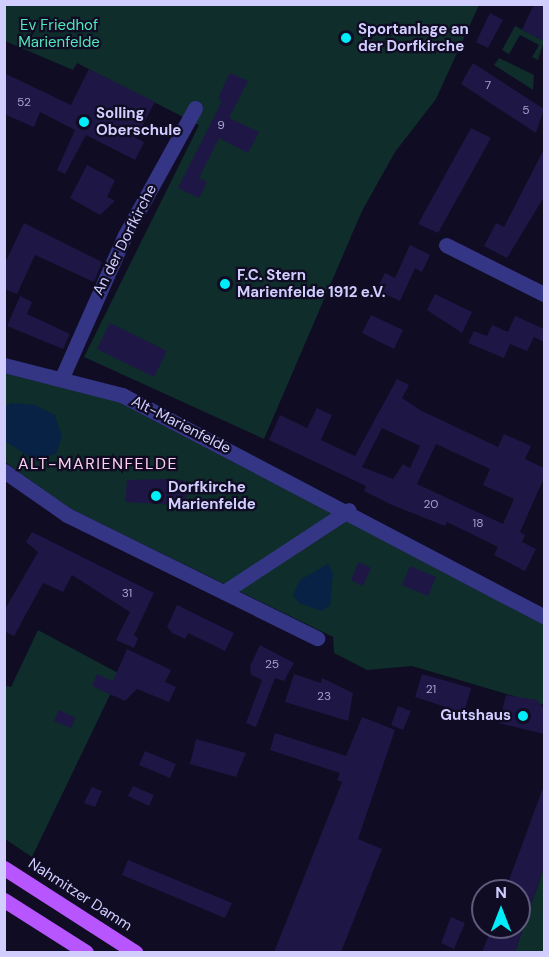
<!DOCTYPE html>
<style>
body{margin:0}
#map{position:relative;width:549px;height:957px;overflow:hidden;background:#0f0c23;font-family:"DM Sans",sans-serif}
div>[style]{position:absolute}
[style*='--x']{left:calc(var(--x)*1px);top:calc(var(--y)*1px);width:calc(var(--w)*1px);rotate:calc(var(--a)*1deg)}
.green>*{inset:0;background:#0f2d2b}
.water>*{inset:0;background:#082246}
.building>*{inset:0;background:#1e1745}
.minor>*{height:15px;margin:-7.5px;padding:0 7.5px;transform-origin:7.5px;border-radius:7.5px;background:#343585}
.major>*{height:15px;margin:-7.5px;padding:0 7.5px;transform-origin:7.5px;border-radius:7.5px;background:#b755ff}
.dots>*{width:16px;height:16px;translate:-50% -50%;box-sizing:border-box;border:3px solid #0f0c23;border-radius:50%}
span{translate:-50% -50%;white-space:nowrap;text-align:center;line-height:1.15;-webkit-text-stroke:4.5px #0f0c23;paint-order:stroke}
.number-label{font-size:12px;color:#a4a0d0}
.number-label span{-webkit-text-stroke-width:0}
.park-label{font-size:15px;color:#52e7ba}
.poi-label{font-size:15px;color:#d1ceff;font-weight:700}
.left{translate:0 -50%;text-align:left}
.right{translate:-100% -50%;text-align:right}
.street-label{font-size:15px;color:#d1ceff}
.neighbourhood-label{font-size:16px;color:#ffd0f0;letter-spacing:1.5px}
.frame{position:absolute;inset:0;border:6px solid #d1ceff;pointer-events:none}
.north{position:absolute;left:471px;top:879px;width:60px;height:60px;box-sizing:border-box;background:#0f0c23;border:2px solid #5d5a7b;border-radius:50%;rotate:0deg;font-size:16px;font-weight:700;line-height:24px;text-align:center;color:#d1ceff}
.north::after{content:'';display:block;margin:auto;width:21px;height:27px;background:#00edf9;clip-path:polygon(50% 0,100% 100%,50% 72%,0 100%)}
</style>
<div id="map">
<div class="green">
<div style="clip-path:polygon(4px 5px,479px 5px,436px 99px,395px 152px,362px 211px,264px 439px,84px 357px,199px 125px,77px 63px,73px 70px,5px 41px)"></div>
<div style="clip-path:polygon(515px 26px,544px 41px,538px 60px,532px 57px,539px 45px,520px 35px,509px 54px,502px 50px)"></div>
<div style="clip-path:polygon(499px 58px,534px 75px,533px 90px,494px 65px)"></div>
<div style="clip-path:polygon(4px 373px,119px 402px,544px 625px,544px 705px,412px 666px,367px 670px,334px 653px,333px 637px,69px 508px,5px 462px)"></div>
<div style="clip-path:polygon(38px 630px,120px 674px,32px 857px,5px 839px,4px 685px,11px 687px)"></div>
<div style="clip-path:polygon(544px 867px,544px 952px,515px 952px)"></div>
</div>
<div class="water">
<div style="clip-path:polygon(11px 403px,35px 405px,55px 415px,62px 437px,56px 454px,34px 460px,5px 441px,5px 407px)"></div>
<div style="clip-path:polygon(328px 564px,333px 574px,330px 605px,322px 611px,299px 603px,293px 595px,300px 580px)"></div>
</div>
<div class="building">
<div style="clip-path:polygon(534px 4px,544px 4px,544px 41px,522px 30px)"></div>
<div style="clip-path:polygon(490px 13px,503px 20px,488px 48px,476px 42px)"></div>
<div style="clip-path:polygon(473px 63px,544px 109px,536px 133px,461px 84px)"></div>
<div style="clip-path:polygon(89px 69px,155px 102px,136px 138px,144px 142px,135px 160px,86px 135px,65px 174px,57px 170px,75px 130px,40px 112px,34px 127px,4px 114px,4px 73px,71px 105px)"></div>
<div style="clip-path:polygon(230px 73px,248px 81px,229px 118px,259px 132px,248px 153px,219px 138px,199px 178px,207px 182px,199px 198px,178px 188px,222px 101px,218px 98px)"></div>
<div style="clip-path:polygon(471px 128px,491px 138px,438px 233px,418px 224px)"></div>
<div style="clip-path:polygon(544px 149px,544px 197px,507px 258px,484px 246px,496px 223px,504px 227px)"></div>
<div style="clip-path:polygon(87px 165px,115px 180px,107px 197px,115px 201px,100px 215px,70px 198px)"></div>
<div style="clip-path:polygon(24px 223px,102px 262px,94px 282px,35px 255px,17px 294px,4px 289px,4px 265px)"></div>
<div style="clip-path:polygon(410px 245px,430px 255px,422px 272px,415px 268px,400px 301px,376px 290px,385px 273px,395px 278px)"></div>
<div style="clip-path:polygon(435px 294px,472px 312px,462px 333px,427px 310px)"></div>
<div style="clip-path:polygon(20px 296px,32px 302px,27px 314px,70px 334px,63px 349px,7px 326px)"></div>
<div style="clip-path:polygon(371px 315px,403px 330px,394px 349px,362px 333px)"></div>
<div style="clip-path:polygon(515px 316px,544px 329px,544px 342px,534px 337px,527px 351px,510px 344px,504px 358px,468px 343px,474px 331px,487px 336px,492px 325px,508px 332px)"></div>
<div style="clip-path:polygon(110px 323px,167px 351px,154px 377px,97px 349px)"></div>
<div style="clip-path:polygon(evenodd,397px 379px,409px 385px,402px 398px,420px 410px,498px 447px,504px 434px,531px 446px,525px 459px,544px 468px,544px 478px,520px 532px,525px 535px,522px 542px,536px 549px,525px 571px,494px 555px,498px 547px,447px 522px,445px 526px,392px 505px,364px 491px,366px 486px,269px 440px,280px 415px,307px 428px,317px 408px,332px 415px,321px 440px,355px 456px,397px 379px,382px 428px,420px 446px,410px 468px,403px 464px,393px 479px,362px 467px,382px 428px,397px 379px,436px 444px,490px 469px,483px 485px,514px 499px,503px 524px,417px 484px,436px 444px)"></div>
<div style="clip-path:polygon(166px 479px,183px 480px,187px 496px,179px 505px,125px 502px,127px 480px)"></div>
<div style="clip-path:polygon(32px 532px,154px 593px,134px 635px,138px 638px,134px 648px,116px 640px,130px 612px,72px 575px,63px 592px,43px 583px,14px 636px,4px 631px,4px 611px,38px 552px,26px 542px)"></div>
<div style="clip-path:polygon(359px 562px,371px 568px,363px 586px,351px 580px)"></div>
<div style="clip-path:polygon(410px 566px,436px 577px,428px 596px,402px 585px)"></div>
<div style="clip-path:polygon(177px 605px,234px 633px,225px 651px,188px 633px,185px 639px,172px 633px,167px 627px)"></div>
<div style="clip-path:polygon(260px 645px,294px 663px,284px 681px,275px 678px,256px 727px,246px 723px,262px 680px,251px 675px,250px 666px)"></div>
<div style="clip-path:polygon(127px 649px,171px 670px,165px 682px,176px 687px,169px 702px,137px 689px,125px 701px,92px 686px,97px 674px,113px 681px)"></div>
<div style="clip-path:polygon(294px 674px,321px 683px,322px 678px,353px 693px,348px 721px,285px 702px)"></div>
<div style="clip-path:polygon(422px 674px,471px 688px,464px 713px,415px 697px)"></div>
<div style="clip-path:polygon(506px 695px,537px 700px,544px 709px,544px 734px,499px 723px)"></div>
<div style="clip-path:polygon(398px 706px,411px 711px,403px 730px,391px 725px)"></div>
<div style="clip-path:polygon(59px 710px,76px 718px,71px 728px,54px 721px)"></div>
<div style="clip-path:polygon(362px 717px,395px 730px,358px 839px,382px 849px,341px 952px,274px 952px,342px 782px,337px 780px,340px 773px,270px 750px,275px 733px,346px 756px)"></div>
<div style="clip-path:polygon(196px 739px,246px 753px,236px 777px,190px 764px)"></div>
<div style="clip-path:polygon(145px 751px,176px 764px,170px 778px,139px 765px)"></div>
<div style="clip-path:polygon(133px 786px,154px 795px,149px 806px,128px 796px)"></div>
<div style="clip-path:polygon(92px 787px,102px 791px,95px 807px,84px 803px)"></div>
<div style="clip-path:polygon(543px 788px,544px 867px,515px 952px,482px 952px,492px 927px,519px 927px,519px 891px,505px 891px)"></div>
<div style="clip-path:polygon(128px 860px,232px 903px,225px 918px,122px 875px)"></div>
<div style="clip-path:polygon(451px 917px,465px 923px,454px 949px,441px 943px)"></div>
</div>
<div class="minor">
<div style="--x:446;--y:245;--w:110;--a:26.6"></div>
<div style="--x:4;--y:365;--w:122;--a:14.3"></div>
<div style="--x:122;--y:395;--w:477;--a:27.7"></div>
<div style="--x:63;--y:375;--w:153;--a:-66.1"></div>
<div style="--x:125;--y:235;--w:145;--a:-61.1"></div>
<div style="--x:4;--y:471;--w:77;--a:34.9"></div>
<div style="--x:67;--y:515;--w:279;--a:26.2"></div>
<div style="--x:224;--y:592;--w:149;--a:-33.3"></div>
</div>
<div class="major">
<div style="--x:4;--y:868;--w:156;--a:32.7"></div>
<div style="--x:4;--y:900;--w:97;--a:32.4"></div>
</div>
<div class="dots">
<div style="left:346px;top:38px;background:#00edf9"></div>
<div style="left:84px;top:122px;background:#00edf9"></div>
<div style="left:225px;top:284px;background:#00edf9"></div>
<div style="left:156px;top:496px;background:#00edf9"></div>
<div style="left:523px;top:716px;background:#00edf9"></div>
</div>
<div class="number-label">
<span style="left:488px;top:86px">7</span>
<span style="left:24px;top:103px">52</span>
<span style="left:526px;top:111px">5</span>
<span style="left:221px;top:126px">9</span>
<span style="left:431px;top:505px">20</span>
<span style="left:478px;top:524px">18</span>
<span style="left:127px;top:594px">31</span>
<span style="left:272px;top:665px">25</span>
<span style="left:431px;top:690px">21</span>
<span style="left:324px;top:697px">23</span>
</div>
<div class="park-label">
<span style="left:59px;top:34px">Ev Friedhof<br>Marienfelde</span>
</div>
<div class="poi-label">
<span class="left" style="left:358px;top:38px">Sportanlage an<br>der Dorfkirche</span>
<span class="left" style="left:96px;top:122px">Solling<br>Oberschule</span>
<span class="left" style="left:237px;top:284px">F.C. Stern<br>Marienfelde 1912 e.V.</span>
<span class="left" style="left:168px;top:496px">Dorfkirche<br>Marienfelde</span>
<span class="right" style="left:511px;top:716px">Gutshaus</span>
</div>
<div class="street-label">
<span style="left:125px;top:240px;rotate:-63deg">An der Dorfkirche</span>
<span style="left:181px;top:425px;rotate:27deg">Alt-Marienfelde</span>
<span style="left:80px;top:895px;rotate:33deg">Nahmitzer Damm</span>
</div>
<div class="neighbourhood-label">
<span style="left:98px;top:464px">ALT-MARIENFELDE</span>
</div>
<div class="frame"></div>
<div class="north">N</div>
</div>
